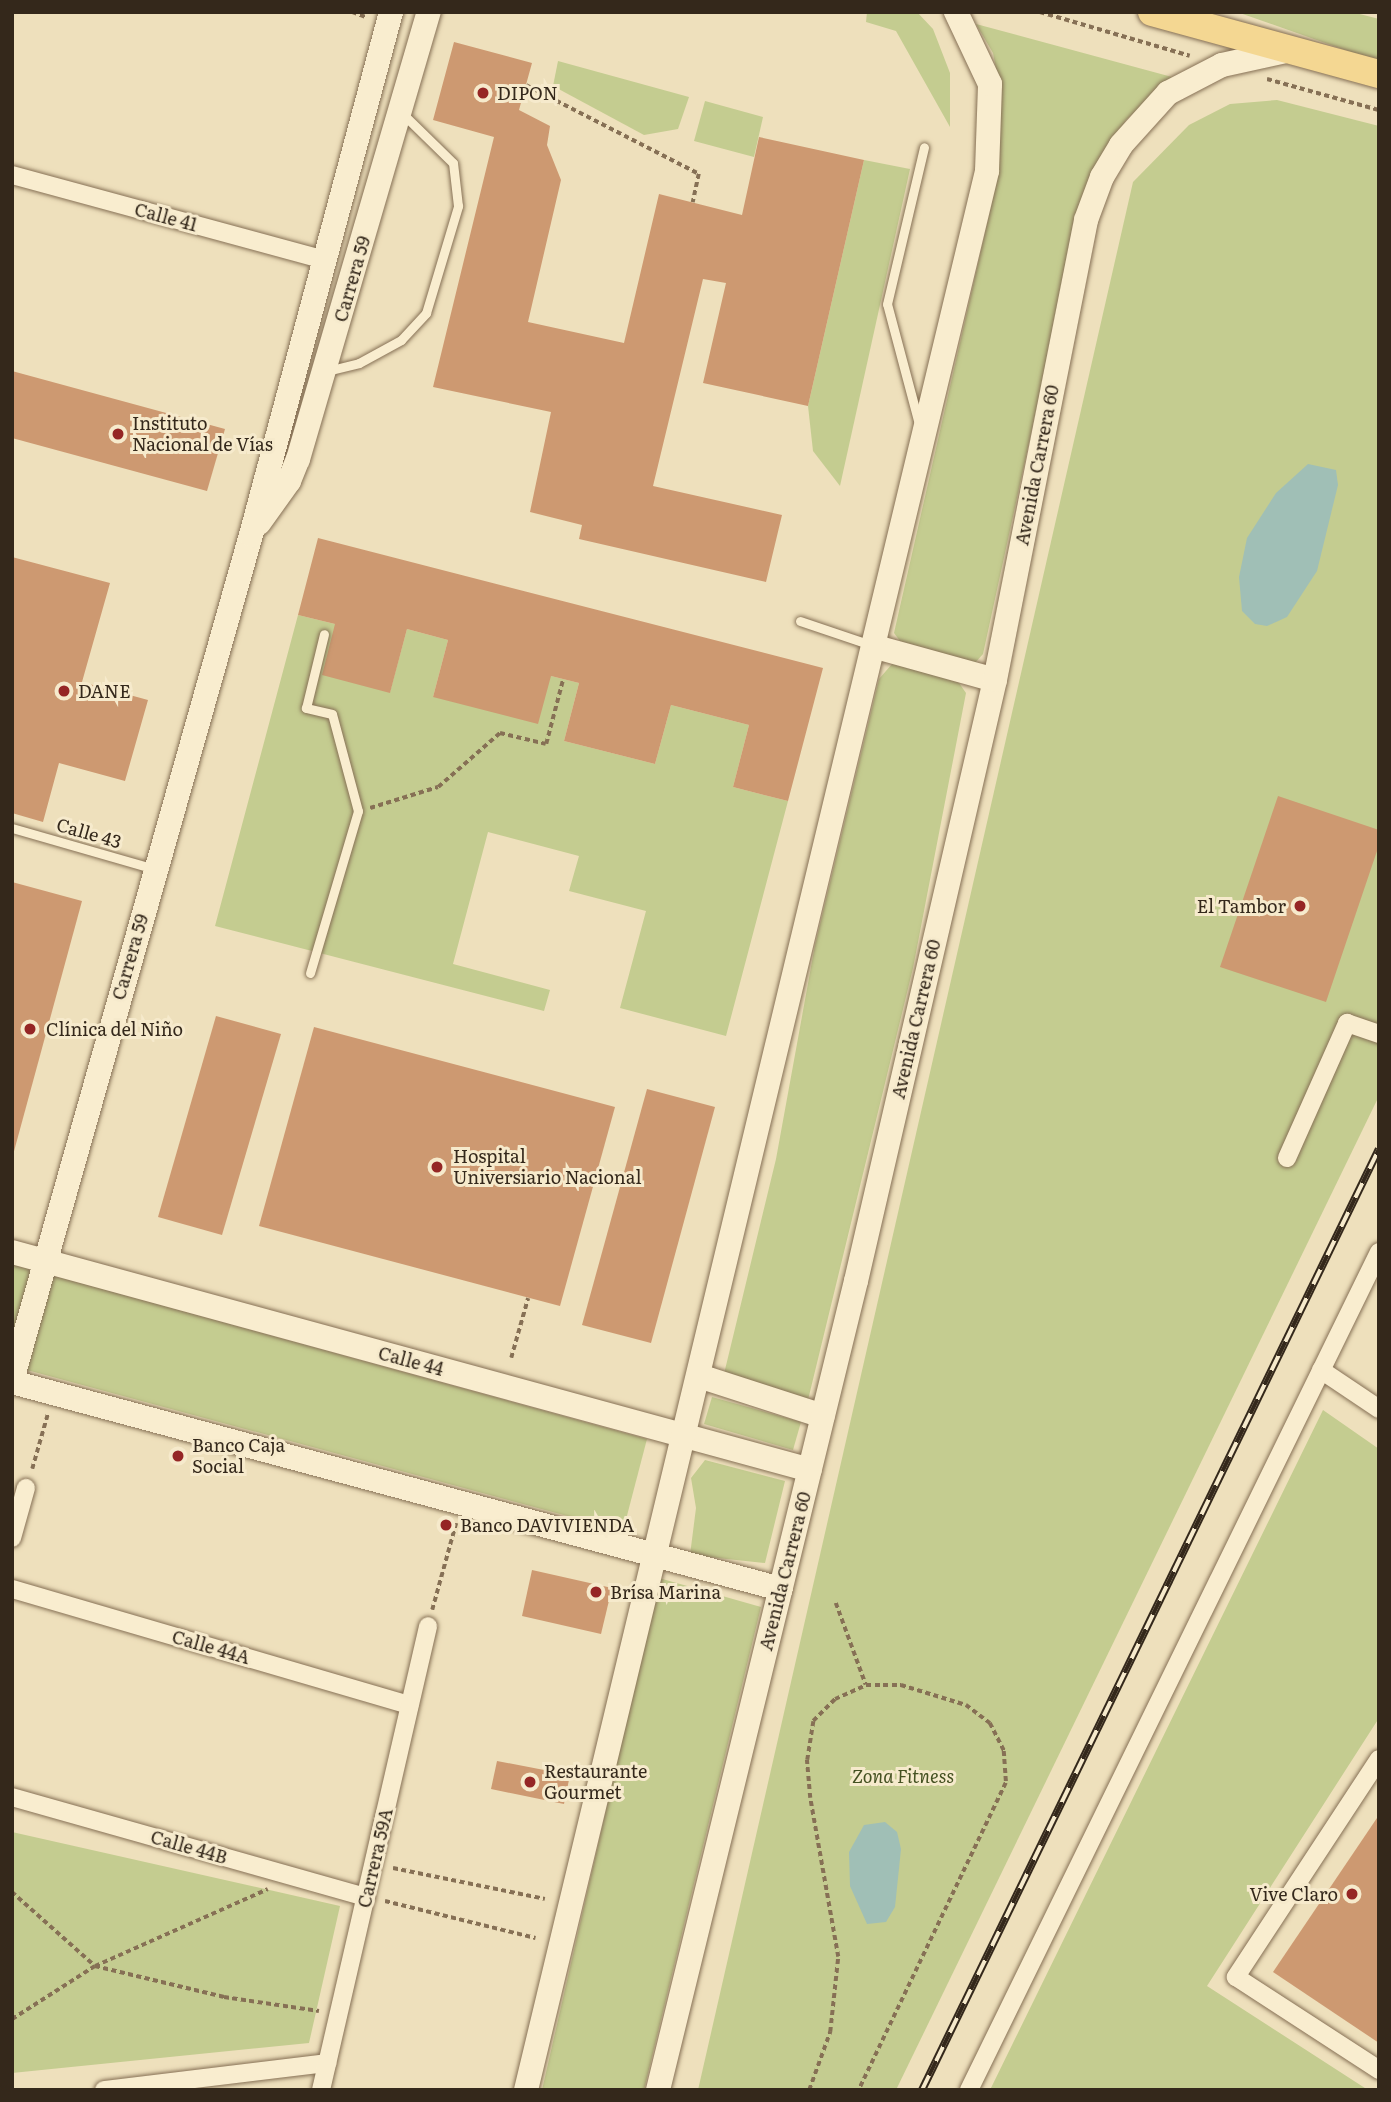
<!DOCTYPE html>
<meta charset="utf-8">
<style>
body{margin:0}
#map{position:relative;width:1391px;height:2102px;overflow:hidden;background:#eee0bc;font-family:Literata,serif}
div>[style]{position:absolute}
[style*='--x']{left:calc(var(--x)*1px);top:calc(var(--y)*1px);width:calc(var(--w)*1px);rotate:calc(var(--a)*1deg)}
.green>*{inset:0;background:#c4cc90}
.water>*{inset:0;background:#a0bfb6}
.building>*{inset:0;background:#cd9971}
.path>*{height:3.5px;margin-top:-1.75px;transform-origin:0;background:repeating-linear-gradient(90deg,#867055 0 5px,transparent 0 8.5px)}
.roads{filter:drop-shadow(0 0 2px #867055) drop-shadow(0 0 2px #867055)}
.lane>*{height:9px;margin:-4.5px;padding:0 4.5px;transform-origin:4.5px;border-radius:4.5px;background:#f9edcf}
.street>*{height:18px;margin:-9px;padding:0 9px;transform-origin:9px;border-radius:9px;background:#f9edcf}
.secondary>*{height:24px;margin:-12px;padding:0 12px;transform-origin:12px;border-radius:12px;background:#f9edcf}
.primary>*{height:28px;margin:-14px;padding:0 14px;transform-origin:14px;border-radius:14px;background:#f4d792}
.rail>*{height:8px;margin-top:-4px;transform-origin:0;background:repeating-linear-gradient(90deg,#f6eacc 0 16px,#34281b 0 32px);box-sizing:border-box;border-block:2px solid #34281b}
.dots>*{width:19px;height:19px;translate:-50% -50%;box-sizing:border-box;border:4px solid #f6eacc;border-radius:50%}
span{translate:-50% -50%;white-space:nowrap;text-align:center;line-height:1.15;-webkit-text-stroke:6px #f6eacc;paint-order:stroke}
.poi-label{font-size:18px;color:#34281b}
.left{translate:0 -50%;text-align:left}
.right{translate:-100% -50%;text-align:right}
.street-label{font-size:18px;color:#34281b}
.park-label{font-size:18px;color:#445121;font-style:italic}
.frame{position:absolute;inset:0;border:14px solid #34281b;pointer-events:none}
</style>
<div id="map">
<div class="green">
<div style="clip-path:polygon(867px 12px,917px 12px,933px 29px,950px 73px,950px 127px,896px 31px,866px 22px)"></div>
<div style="clip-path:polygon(1237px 12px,1352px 12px,1379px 19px,1379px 62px)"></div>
<div style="clip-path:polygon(976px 24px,1172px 77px,1126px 120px,1083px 195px,983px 654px,975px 663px,900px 641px,894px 633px,997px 180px,1000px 90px,993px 53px)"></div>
<div style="clip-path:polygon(558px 61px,689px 97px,678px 129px,644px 135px,553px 86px)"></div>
<div style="clip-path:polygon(1277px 100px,1379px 126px,1379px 1096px,896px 2090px,698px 2090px,1133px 182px,1189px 125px,1230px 104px)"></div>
<div style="clip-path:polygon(705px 101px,763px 117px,754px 157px,694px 141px)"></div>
<div style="clip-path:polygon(864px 160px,910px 169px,840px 486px,813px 451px,808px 406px)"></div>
<div style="clip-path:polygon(298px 615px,335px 624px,390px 692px,407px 629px,448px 640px,433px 697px,551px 676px,579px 683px,564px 741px,655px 764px,671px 705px,749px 725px,733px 787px,788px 801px,726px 1036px,620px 1008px,646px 911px,569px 891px,579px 856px,488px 832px,453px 964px,550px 990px,544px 1011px,215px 926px)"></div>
<div style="clip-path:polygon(892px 664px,957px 680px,966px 693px,913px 968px,808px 1400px,723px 1378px,776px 1159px,815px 945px,879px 679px)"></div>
<div style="clip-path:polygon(12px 1264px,647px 1439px,623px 1531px,12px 1366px)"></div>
<div style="clip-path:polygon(712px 1397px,801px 1422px,793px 1450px,704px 1424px)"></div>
<div style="clip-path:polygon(1323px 1410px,1379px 1449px,1379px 1718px,1207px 1986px,1368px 2090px,990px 2090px)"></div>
<div style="clip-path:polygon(705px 1460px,785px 1481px,765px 1563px,690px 1555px,696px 1508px,691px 1478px)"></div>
<div style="clip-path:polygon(659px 1578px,761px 1607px,644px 2090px,542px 2090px)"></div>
<div style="clip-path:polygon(12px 1832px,340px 1906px,309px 2043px,12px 2073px)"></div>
</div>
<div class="water">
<div style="clip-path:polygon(1308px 464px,1336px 470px,1338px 485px,1317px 571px,1287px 617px,1267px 626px,1255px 624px,1242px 611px,1239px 577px,1247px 538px,1276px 493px)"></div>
<div style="clip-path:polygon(885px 1822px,897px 1832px,901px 1849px,895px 1907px,886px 1922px,867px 1924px,850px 1886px,849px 1852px,864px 1825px)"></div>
</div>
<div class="building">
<div style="clip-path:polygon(454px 42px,532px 63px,519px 110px,550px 126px,547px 145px,561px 180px,528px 322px,624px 343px,659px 194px,742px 215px,759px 137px,864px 160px,808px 406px,703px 383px,726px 283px,703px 279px,653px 486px,782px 515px,766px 582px,579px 539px,582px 525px,530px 512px,551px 412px,433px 387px,494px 137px,433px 120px)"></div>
<div style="clip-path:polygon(12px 371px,225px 429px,207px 491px,12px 438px)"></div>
<div style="clip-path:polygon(318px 538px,823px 668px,788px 801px,733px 787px,749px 725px,671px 705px,655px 764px,564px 741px,579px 683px,551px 676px,538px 724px,433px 697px,448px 640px,407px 629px,390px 693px,322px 675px,335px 624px,298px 615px)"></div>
<div style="clip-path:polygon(12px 557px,110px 583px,82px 682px,148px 700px,125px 781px,59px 763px,43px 822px,12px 813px)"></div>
<div style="clip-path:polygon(1278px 796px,1379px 830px,1379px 845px,1326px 1002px,1220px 967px)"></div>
<div style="clip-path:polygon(12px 882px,82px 901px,13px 1155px,12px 1155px)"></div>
<div style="clip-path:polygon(216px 1016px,281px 1034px,222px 1235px,158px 1217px)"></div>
<div style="clip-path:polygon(314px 1027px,615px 1107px,560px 1306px,259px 1226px)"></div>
<div style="clip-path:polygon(647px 1089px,715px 1107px,651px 1343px,582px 1325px)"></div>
<div style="clip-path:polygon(532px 1570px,612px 1588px,601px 1634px,522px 1616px)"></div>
<div style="clip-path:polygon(497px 1761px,570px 1775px,564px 1804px,491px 1789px)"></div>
<div style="clip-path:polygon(1379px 1815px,1379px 2043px,1273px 1972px)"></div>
</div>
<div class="path">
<div style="--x:352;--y:12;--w:15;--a:20"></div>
<div style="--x:1040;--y:12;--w:156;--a:16.3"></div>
<div style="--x:1267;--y:79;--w:116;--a:15.5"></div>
<div style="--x:526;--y:85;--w:195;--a:27.2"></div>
<div style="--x:699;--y:174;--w:29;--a:102"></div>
<div style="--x:370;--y:808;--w:71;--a:-17.2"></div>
<div style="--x:438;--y:787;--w:82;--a:-41.1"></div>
<div style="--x:500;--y:733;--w:47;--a:13.4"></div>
<div style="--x:546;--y:744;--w:67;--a:-75.3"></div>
<div style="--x:511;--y:1358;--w:62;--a:-74.2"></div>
<div style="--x:32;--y:1469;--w:58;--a:-74.1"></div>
<div style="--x:836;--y:1603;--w:87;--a:69.9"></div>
<div style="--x:432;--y:1610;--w:90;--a:-74.6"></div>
<div style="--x:393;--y:1868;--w:155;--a:11.5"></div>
<div style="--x:12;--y:1892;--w:111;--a:41.7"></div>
<div style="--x:95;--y:1966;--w:133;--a:13.5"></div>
<div style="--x:224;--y:1997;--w:96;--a:8.4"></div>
<div style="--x:385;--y:1901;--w:155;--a:13.8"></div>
<div style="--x:12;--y:2019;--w:98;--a:-32.6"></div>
<div style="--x:95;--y:1966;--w:189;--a:-24"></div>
<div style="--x:809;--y:2090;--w:62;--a:-70.1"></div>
<div style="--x:830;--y:2032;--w:75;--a:-83.9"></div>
<div style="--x:838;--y:1957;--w:161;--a:-100"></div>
<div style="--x:810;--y:1798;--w:38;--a:-95"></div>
<div style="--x:807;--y:1760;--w:39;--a:-81"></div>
<div style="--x:813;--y:1721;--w:31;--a:-45"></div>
<div style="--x:835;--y:1699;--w:34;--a:-24"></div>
<div style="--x:866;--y:1685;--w:35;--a:0"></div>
<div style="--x:901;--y:1685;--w:68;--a:17.1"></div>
<div style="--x:966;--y:1705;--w:30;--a:37"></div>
<div style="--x:990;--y:1723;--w:31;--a:63"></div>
<div style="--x:1004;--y:1751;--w:32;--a:86"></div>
<div style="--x:1006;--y:1783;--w:340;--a:115.6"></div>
</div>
<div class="roads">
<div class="lane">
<div style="--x:327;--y:371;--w:33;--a:-14"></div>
<div style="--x:359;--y:363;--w:48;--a:-28.7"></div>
<div style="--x:401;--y:340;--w:37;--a:-47"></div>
<div style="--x:426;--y:313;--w:112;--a:-73.3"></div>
<div style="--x:458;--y:206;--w:43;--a:-96.6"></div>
<div style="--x:453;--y:163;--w:73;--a:-135.6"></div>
<div style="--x:919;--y:424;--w:124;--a:-104.9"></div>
<div style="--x:887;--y:304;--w:161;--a:-76.7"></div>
<div style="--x:800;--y:621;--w:75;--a:18.7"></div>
<div style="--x:12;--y:828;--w:149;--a:16"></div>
<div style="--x:310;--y:973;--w:169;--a:-73.5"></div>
<div style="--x:358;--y:811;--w:100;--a:-105"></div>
<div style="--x:332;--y:714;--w:27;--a:-167"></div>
<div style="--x:306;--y:708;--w:76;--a:-76.3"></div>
</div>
<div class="street">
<div style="--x:12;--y:175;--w:320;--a:15.2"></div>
<div style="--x:1287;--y:1158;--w:148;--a:-66"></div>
<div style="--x:1347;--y:1023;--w:34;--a:19"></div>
<div style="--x:1321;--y:1370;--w:70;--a:33.9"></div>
<div style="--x:12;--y:1538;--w:52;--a:-74.4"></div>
<div style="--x:12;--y:1589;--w:414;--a:16.3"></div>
<div style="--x:1379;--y:1759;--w:261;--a:123.3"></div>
<div style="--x:1236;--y:1977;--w:171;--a:33"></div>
<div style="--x:12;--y:1797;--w:368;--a:15.8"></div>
<div style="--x:104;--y:2090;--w:225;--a:-6.9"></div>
<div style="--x:321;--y:2090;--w:476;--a:-77"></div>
<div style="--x:969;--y:2090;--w:933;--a:-63.93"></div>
</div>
<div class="secondary">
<div style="--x:259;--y:523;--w:52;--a:-54.5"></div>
<div style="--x:289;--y:481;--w:24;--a:-68"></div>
<div style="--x:298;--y:459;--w:466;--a:-73.7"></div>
<div style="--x:876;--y:647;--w:123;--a:15.5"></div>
<div style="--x:12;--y:1252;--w:827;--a:15.28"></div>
<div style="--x:699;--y:1376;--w:130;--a:17.9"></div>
<div style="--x:12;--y:1380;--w:878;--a:-74.21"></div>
<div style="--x:251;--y:535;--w:541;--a:-75.01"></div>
<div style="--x:12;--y:1382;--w:796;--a:15.07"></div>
<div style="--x:526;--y:2090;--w:1974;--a:-76.49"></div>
<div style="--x:987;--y:171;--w:87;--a:-88"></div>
<div style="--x:990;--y:84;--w:80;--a:-115.3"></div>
<div style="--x:658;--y:2090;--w:833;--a:-76.25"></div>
<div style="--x:856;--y:1281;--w:617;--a:-76.98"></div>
<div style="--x:995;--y:680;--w:469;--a:-78.8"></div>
<div style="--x:1086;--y:220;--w:46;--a:-69.6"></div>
<div style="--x:1102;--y:177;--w:37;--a:-59"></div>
<div style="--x:1121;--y:145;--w:70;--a:-47.9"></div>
<div style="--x:1168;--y:93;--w:61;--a:-27.4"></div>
<div style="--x:1222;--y:65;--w:70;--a:-12.4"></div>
</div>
<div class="primary">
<div style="--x:1152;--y:12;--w:235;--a:15.3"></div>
</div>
</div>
<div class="rail">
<div style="--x:922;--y:2090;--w:1046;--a:-64.1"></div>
</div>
<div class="dots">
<div style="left:483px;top:93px;background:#952625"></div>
<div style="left:118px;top:434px;background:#952625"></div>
<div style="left:64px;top:691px;background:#952625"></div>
<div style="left:1300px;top:906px;background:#952625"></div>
<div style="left:30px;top:1029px;background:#952625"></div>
<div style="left:437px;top:1167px;background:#952625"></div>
<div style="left:178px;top:1456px;background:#952625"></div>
<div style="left:446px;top:1525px;background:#952625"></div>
<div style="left:596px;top:1592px;background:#952625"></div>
<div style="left:530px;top:1782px;background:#952625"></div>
<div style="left:1352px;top:1894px;background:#952625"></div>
</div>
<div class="poi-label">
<span class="left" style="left:497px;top:93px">DIPON</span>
<span class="left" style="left:132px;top:434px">Instituto<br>Nacional de Vías</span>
<span class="left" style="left:78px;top:691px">DANE</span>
<span class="right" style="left:1286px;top:906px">El Tambor</span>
<span class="left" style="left:46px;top:1029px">Clínica del Niño</span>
<span class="left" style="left:453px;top:1167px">Hospital<br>Universiario Nacional</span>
<span class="left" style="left:192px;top:1456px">Banco Caja<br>Social</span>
<span class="left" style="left:460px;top:1525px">Banco DAVIVIENDA</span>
<span class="left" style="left:610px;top:1592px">Brísa Marina</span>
<span class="left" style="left:544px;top:1782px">Restaurante<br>Gourmet</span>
<span class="right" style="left:1338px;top:1894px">Vive Claro</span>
</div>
<div class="street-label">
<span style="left:166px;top:217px;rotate:15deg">Calle 41</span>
<span style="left:352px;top:279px;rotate:-74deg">Carrera 59</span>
<span style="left:1037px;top:465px;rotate:-79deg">Avenida Carrera 60</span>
<span style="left:89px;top:833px;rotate:16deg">Calle 43</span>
<span style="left:130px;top:957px;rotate:-74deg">Carrera 59</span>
<span style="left:916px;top:1019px;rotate:-77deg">Avenida Carrera 60</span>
<span style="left:411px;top:1361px;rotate:15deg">Calle 44</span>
<span style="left:785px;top:1571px;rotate:-76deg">Avenida Carrera 60</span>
<span style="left:211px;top:1647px;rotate:16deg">Calle 44A</span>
<span style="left:189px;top:1847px;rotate:16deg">Calle 44B</span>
<span style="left:375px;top:1858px;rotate:-77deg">Carrera 59A</span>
</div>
<div class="park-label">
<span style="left:903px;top:1776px">Zona Fitness</span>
</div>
<div class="frame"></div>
</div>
